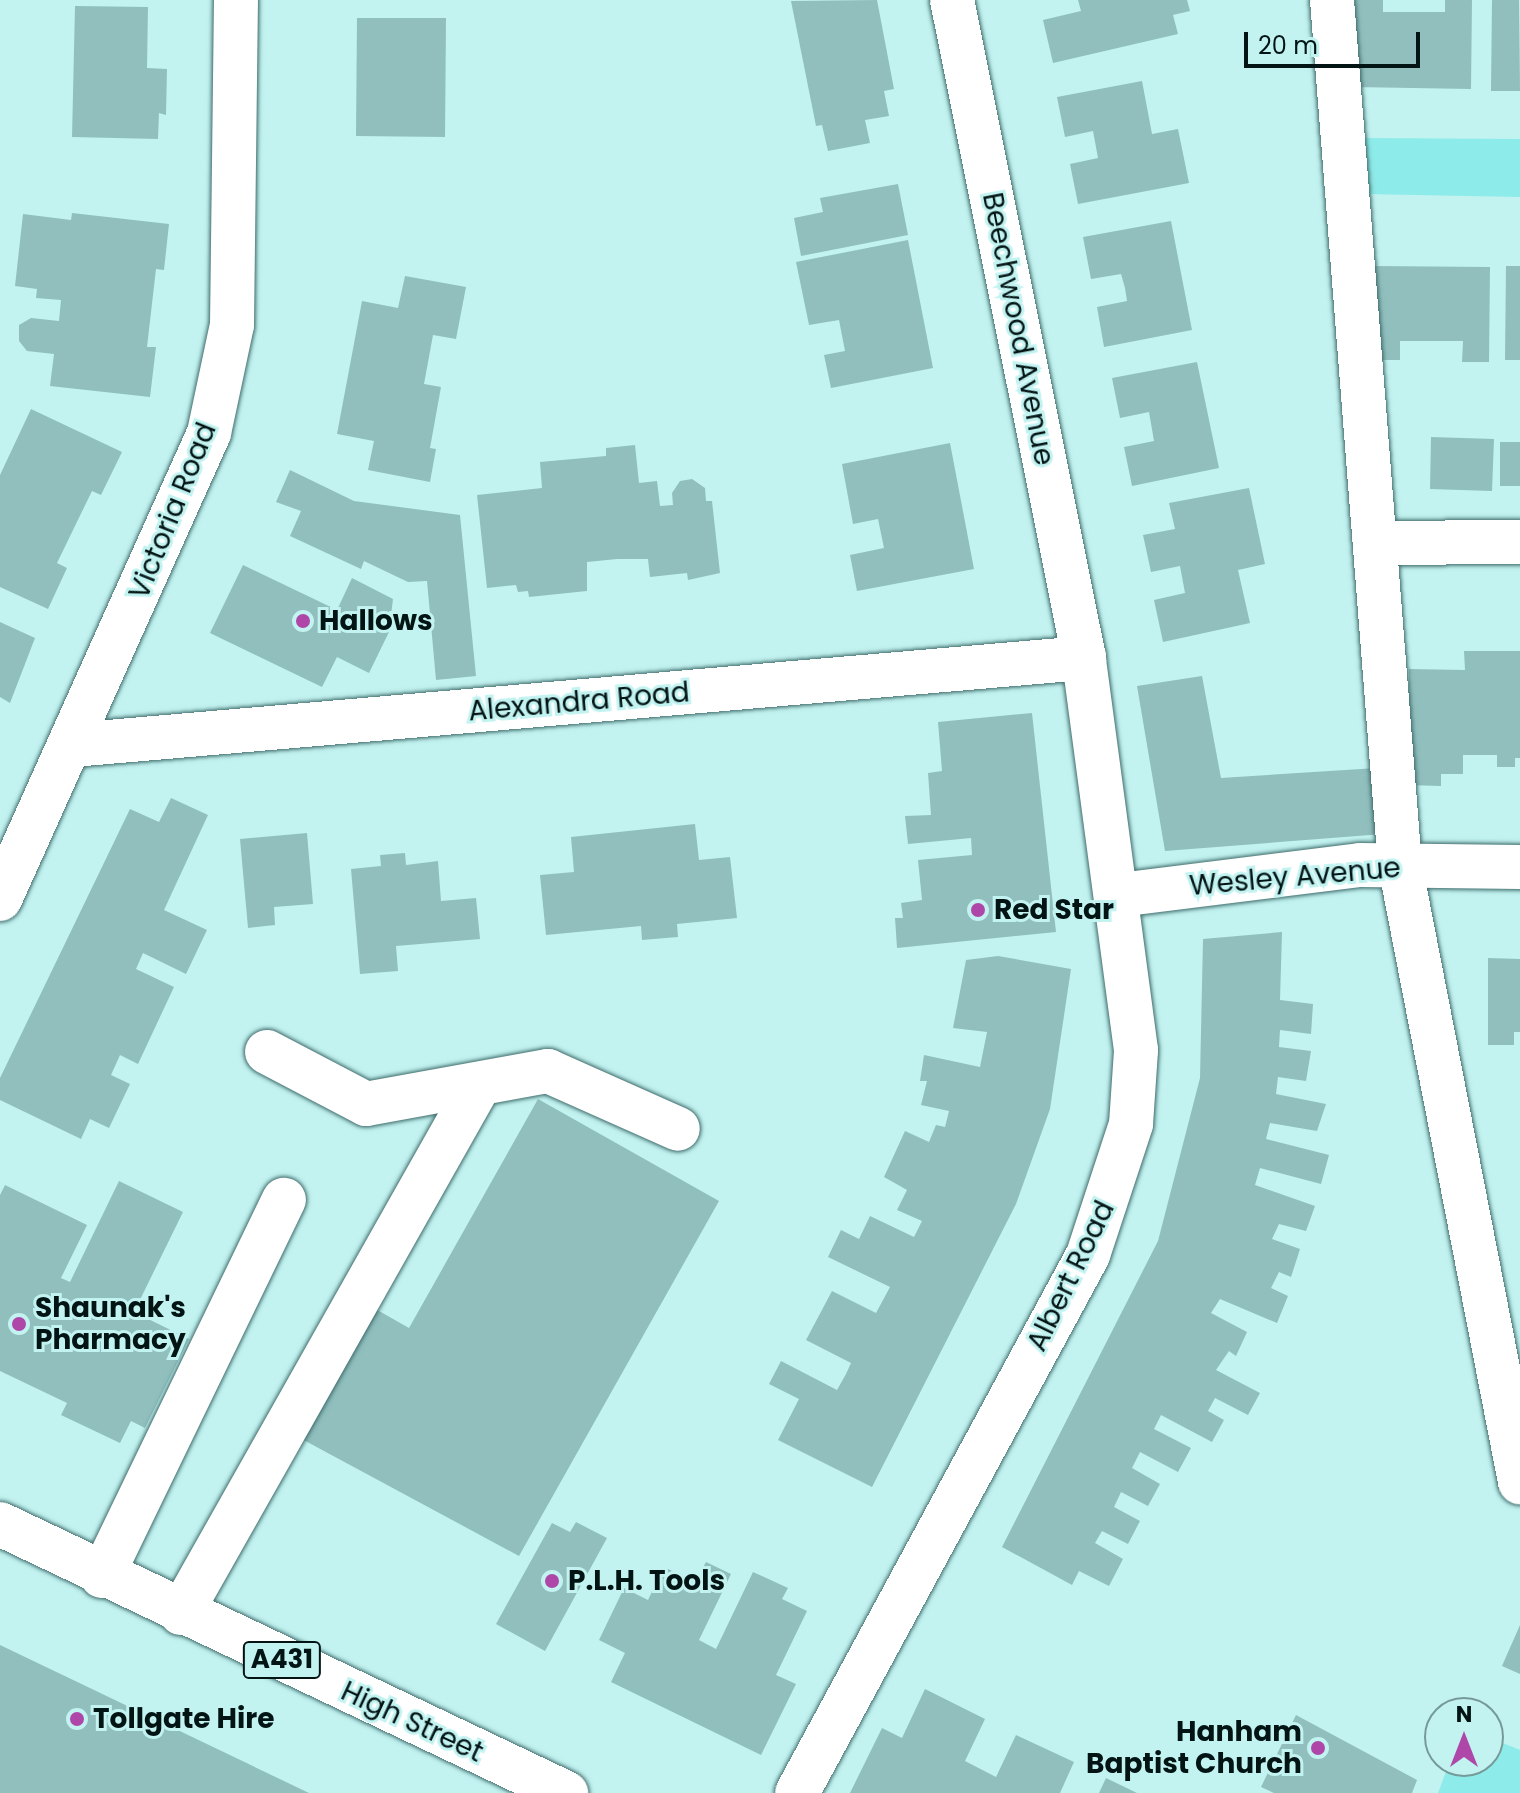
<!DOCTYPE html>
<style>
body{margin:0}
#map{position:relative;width:1520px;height:1793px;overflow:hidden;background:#c2f3f1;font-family:Poppins,sans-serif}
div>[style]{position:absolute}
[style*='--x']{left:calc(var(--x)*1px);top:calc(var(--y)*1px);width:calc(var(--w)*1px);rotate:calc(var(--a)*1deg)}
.green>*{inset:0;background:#8debe9}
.building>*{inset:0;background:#90bfbe}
.roads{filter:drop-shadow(0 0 2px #3f6c6b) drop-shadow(0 0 2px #3f6c6b)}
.minor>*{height:44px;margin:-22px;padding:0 22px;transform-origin:22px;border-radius:22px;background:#fff}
.major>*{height:44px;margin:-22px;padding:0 22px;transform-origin:22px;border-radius:22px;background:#fff}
.dots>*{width:22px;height:22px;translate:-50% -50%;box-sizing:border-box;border:4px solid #c2f3f1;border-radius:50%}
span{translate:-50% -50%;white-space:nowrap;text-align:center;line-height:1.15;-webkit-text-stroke:6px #c2f3f1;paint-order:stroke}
.shield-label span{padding:2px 6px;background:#c2f3f1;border:2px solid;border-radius:6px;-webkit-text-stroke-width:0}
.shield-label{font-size:26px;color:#031414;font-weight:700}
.street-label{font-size:28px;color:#031414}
.poi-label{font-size:28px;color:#031414;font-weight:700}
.left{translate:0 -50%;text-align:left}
.right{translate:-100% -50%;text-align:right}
.north{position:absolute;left:1424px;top:1697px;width:80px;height:80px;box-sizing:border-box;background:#c2f3f1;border:2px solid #769a99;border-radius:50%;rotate:0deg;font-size:22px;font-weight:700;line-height:32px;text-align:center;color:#031414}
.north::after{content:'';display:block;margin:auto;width:28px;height:36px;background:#af47a9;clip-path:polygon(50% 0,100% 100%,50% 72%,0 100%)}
.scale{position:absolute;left:1244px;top:32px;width:176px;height:36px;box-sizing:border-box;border:4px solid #031414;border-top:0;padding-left:10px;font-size:24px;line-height:28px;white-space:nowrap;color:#031414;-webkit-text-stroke:6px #c2f3f1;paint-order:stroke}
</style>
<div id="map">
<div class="green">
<div style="clip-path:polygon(1364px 138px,1520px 139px,1520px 197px,1364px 194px)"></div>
<div style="clip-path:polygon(1488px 1737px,1520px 1750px,1520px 1793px,1438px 1793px,1450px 1761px,1488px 1761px)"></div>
</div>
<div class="building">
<div style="clip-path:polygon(877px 0,894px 89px,884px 91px,889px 116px,865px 120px,870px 143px,828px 151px,822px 125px,816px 126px,791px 1px)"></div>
<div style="clip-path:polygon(1078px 0,1187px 0,1190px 11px,1173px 15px,1178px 34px,1053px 63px,1043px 20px,1081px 11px)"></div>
<div style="clip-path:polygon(1355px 0,1383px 0,1383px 12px,1445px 12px,1445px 0,1472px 0,1471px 89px,1354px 87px)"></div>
<div style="clip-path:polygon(1492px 0,1519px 0,1520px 91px,1491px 91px)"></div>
<div style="clip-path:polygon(75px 6px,148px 7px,147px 68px,167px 69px,166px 115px,159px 113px,158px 139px,72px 137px)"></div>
<div style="clip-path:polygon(357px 18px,446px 18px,445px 137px,356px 136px)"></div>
<div style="clip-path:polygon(1142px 81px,1152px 134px,1178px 129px,1189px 183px,1078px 204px,1070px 164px,1098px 158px,1093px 131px,1065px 137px,1057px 97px)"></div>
<div style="clip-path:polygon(898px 184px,908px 235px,801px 256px,794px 218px,823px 212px,820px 198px)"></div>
<div style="clip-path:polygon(72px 213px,169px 224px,164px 270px,156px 269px,147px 347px,156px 347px,150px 397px,50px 386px,54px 354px,27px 351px,19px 341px,19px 325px,31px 318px,59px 321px,61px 300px,36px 298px,37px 289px,15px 286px,23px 214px,71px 220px)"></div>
<div style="clip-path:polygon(1171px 221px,1192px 330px,1104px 347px,1097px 307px,1127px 301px,1125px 288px,1121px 274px,1091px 279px,1083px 237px)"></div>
<div style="clip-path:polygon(908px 240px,933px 368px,831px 388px,824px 355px,845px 351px,839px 320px,809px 325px,796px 262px)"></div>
<div style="clip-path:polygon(1373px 266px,1490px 267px,1489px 362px,1462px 362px,1463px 341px,1400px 341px,1400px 360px,1372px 360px)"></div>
<div style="clip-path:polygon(1506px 266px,1520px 266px,1520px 360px,1505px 360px)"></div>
<div style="clip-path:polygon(405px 276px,466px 287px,456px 339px,433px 335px,424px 384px,441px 387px,430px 448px,436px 449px,430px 482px,368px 470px,374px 441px,337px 434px,362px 301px,398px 308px)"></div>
<div style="clip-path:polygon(1197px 362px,1219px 468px,1132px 486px,1124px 447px,1154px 441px,1149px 412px,1120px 418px,1112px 378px)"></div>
<div style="clip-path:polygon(31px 409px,122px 452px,101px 495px,92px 491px,74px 528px,57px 563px,67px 568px,48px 609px,0 587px,0 475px)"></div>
<div style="clip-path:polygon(1431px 437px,1494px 439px,1492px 491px,1430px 489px)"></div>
<div style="clip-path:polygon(1500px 442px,1520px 442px,1520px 486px,1500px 486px)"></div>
<div style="clip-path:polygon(950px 443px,974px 569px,857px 591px,850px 555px,884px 548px,878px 519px,853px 524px,842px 464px)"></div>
<div style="clip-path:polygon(635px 445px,639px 483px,657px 481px,660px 506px,673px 505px,672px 493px,680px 481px,692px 479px,705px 488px,706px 501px,712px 501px,720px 573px,688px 580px,687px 573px,650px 577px,648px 559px,617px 559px,587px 562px,587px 591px,529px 597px,528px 591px,518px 592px,516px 585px,487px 588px,477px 495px,542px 488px,540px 462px,606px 456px,606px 448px)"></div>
<div style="clip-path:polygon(290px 470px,354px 501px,460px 515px,476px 676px,436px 680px,427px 581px,408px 582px,364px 561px,361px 569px,290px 536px,301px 511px,276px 502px)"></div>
<div style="clip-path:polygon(1249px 488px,1265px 564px,1238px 570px,1250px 623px,1163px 642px,1154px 600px,1185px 593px,1180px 566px,1151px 572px,1143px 535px,1175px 529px,1169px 503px)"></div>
<div style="clip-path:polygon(243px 565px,337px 610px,352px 578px,393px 599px,389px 632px,369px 673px,337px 657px,322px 687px,210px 633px)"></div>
<div style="clip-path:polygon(0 622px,35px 638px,10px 703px,0 697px)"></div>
<div style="clip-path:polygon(1464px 651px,1520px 651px,1520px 758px,1515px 758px,1515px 767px,1497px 767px,1497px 755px,1463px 755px,1463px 774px,1441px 774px,1441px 786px,1408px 785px,1409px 669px,1465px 670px)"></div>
<div style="clip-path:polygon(1202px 676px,1221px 778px,1377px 768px,1383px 834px,1165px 851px,1137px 686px)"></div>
<div style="clip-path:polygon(1032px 713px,1056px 932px,897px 948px,895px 918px,903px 918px,901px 903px,922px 900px,918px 860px,972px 855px,971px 838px,908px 844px,905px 816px,931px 815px,928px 773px,942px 771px,938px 722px)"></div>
<div style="clip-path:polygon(171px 798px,208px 815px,164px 910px,207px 930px,186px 974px,143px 953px,136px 969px,174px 987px,138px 1064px,120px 1055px,111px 1075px,130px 1084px,109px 1128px,90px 1119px,81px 1139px,0 1100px,0 1078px,130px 809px,159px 822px)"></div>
<div style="clip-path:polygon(695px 824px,699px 860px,730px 857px,737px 918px,677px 924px,678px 937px,642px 940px,641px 926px,546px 935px,540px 875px,574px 872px,571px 837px)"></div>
<div style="clip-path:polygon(307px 833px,313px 904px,274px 907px,275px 925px,248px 928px,240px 839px)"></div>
<div style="clip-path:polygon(405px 853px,406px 865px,438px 861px,441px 901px,476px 898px,480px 939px,396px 946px,398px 971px,360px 974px,351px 869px,381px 866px,380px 855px)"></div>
<div style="clip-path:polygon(1282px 932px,1280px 1000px,1313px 1004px,1311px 1034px,1280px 1030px,1279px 1047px,1311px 1051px,1306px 1081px,1278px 1077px,1276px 1094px,1326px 1104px,1317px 1131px,1270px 1123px,1266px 1139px,1329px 1155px,1321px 1184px,1260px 1168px,1255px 1185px,1315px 1206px,1306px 1231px,1279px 1224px,1272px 1239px,1300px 1249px,1291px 1277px,1279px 1272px,1271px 1288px,1288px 1296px,1277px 1323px,1220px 1299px,1211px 1313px,1247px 1332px,1236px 1356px,1229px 1351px,1216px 1370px,1260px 1393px,1248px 1415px,1215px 1398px,1208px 1411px,1224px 1420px,1212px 1442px,1161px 1415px,1154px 1429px,1191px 1448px,1178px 1472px,1140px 1452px,1132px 1468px,1160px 1484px,1148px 1506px,1121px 1492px,1114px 1507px,1140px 1521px,1128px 1544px,1102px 1531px,1095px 1543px,1123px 1559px,1109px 1586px,1079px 1571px,1072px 1585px,1002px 1547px,1158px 1241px,1200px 1078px,1203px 939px)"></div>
<div style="clip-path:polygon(998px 956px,1071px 969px,1050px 1109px,1016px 1204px,872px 1487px,778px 1440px,799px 1399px,769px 1384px,781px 1361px,837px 1390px,846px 1374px,851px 1363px,806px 1340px,832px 1291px,876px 1313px,890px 1287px,828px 1257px,841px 1230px,859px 1239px,870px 1216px,914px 1237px,922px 1221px,897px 1210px,907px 1190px,884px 1177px,905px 1131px,929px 1142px,936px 1125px,945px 1127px,949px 1111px,921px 1105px,927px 1081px,920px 1081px,924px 1055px,980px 1067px,987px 1032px,953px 1028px,966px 960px)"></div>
<div style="clip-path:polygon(1488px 958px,1520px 959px,1520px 1032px,1514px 1032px,1514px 1045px,1488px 1045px)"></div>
<div style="clip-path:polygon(538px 1099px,719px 1201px,519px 1556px,298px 1437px,372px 1307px,409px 1328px)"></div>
<div style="clip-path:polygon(119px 1181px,183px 1212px,134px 1312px,189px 1339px,145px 1428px,131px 1421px,120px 1443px,61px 1415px,67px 1403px,0 1371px,0 1195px,5px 1185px,87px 1225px,61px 1278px,70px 1282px)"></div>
<div style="clip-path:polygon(576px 1522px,607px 1538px,545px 1651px,496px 1624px,552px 1523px,570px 1532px)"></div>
<div style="clip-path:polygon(706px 1562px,731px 1574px,699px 1640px,716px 1649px,753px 1572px,788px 1588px,782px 1599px,807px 1611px,776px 1675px,796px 1684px,761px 1755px,611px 1682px,625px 1653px,599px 1640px,624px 1588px,648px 1600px,664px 1567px,695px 1582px)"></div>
<div style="clip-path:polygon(1520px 1625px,1520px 1674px,1502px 1666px)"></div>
<div style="clip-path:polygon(0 1645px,309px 1793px,0 1793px)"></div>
<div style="clip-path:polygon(925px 1689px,985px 1719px,965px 1761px,996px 1777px,1016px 1735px,1074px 1762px,1060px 1793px,850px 1793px,882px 1728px,902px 1738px)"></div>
<div style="clip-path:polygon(1296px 1715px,1417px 1780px,1412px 1793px,1274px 1793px,1261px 1787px)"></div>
<div style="clip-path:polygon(1106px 1778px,1137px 1793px,1099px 1793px)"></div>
</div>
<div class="roads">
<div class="minor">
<div style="--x:1332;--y:0;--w:868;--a:85.51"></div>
<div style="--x:1400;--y:865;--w:629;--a:78.99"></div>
<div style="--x:1375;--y:543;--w:145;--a:-0.4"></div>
<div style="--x:73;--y:745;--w:1015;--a:-4.92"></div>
<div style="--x:1119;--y:895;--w:243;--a:-7.1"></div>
<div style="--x:1360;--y:865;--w:160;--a:0.7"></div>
<div style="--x:0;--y:899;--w:511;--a:-65.84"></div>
<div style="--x:209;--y:433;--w:110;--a:-78"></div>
<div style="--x:232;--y:325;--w:325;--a:-89.3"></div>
<div style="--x:267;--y:1052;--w:112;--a:27.7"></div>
<div style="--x:366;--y:1104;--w:185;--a:-10.3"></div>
<div style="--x:548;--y:1071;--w:142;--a:24"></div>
<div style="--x:102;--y:1576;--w:418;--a:-64.2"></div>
<div style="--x:181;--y:1613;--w:604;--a:-60.55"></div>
<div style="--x:797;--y:1793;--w:612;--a:-61.59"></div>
<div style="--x:1088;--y:1255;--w:138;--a:-71.8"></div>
<div style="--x:1131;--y:1124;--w:74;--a:-86.1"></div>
<div style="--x:1136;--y:1050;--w:395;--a:-97.6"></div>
<div style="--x:1084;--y:658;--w:671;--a:-101.34"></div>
</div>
<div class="major">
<div style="--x:0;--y:1524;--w:627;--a:25.42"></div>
</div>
</div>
<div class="dots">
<div style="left:303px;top:621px;background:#af47a9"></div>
<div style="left:978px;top:910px;background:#af47a9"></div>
<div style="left:19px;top:1324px;background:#af47a9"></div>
<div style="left:552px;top:1581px;background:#af47a9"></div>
<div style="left:77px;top:1719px;background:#af47a9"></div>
<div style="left:1318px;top:1748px;background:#af47a9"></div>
</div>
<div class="shield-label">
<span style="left:282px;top:1660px">A431</span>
</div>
<div class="street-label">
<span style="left:1018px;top:329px;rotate:79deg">Beechwood Avenue</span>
<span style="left:173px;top:511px;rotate:-68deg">Victoria Road</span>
<span style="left:579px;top:702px;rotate:-5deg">Alexandra Road</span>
<span style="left:1295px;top:877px;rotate:-5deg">Wesley Avenue</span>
<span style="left:1071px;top:1276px;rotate:-64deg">Albert Road</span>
<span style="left:412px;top:1722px;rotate:25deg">High Street</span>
</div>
<div class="poi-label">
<span class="left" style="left:319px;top:621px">Hallows</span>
<span class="left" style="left:994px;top:910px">Red Star</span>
<span class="left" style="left:35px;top:1324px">Shaunak's<br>Pharmacy</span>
<span class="left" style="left:568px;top:1581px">P.L.H. Tools</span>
<span class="left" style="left:93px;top:1719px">Tollgate Hire</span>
<span class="right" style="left:1302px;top:1748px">Hanham<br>Baptist Church</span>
</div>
<div class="north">N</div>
<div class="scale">20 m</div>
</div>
